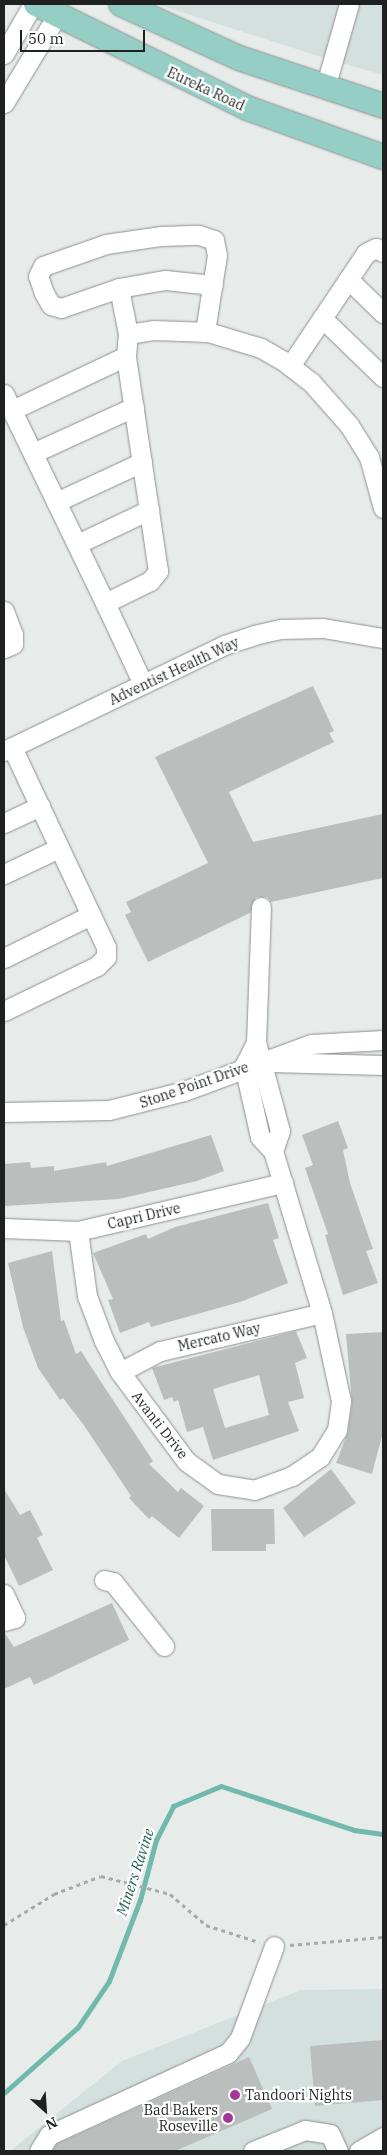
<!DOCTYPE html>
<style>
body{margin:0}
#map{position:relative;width:387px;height:2155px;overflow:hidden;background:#e7eceb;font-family:"IBM Plex Serif",serif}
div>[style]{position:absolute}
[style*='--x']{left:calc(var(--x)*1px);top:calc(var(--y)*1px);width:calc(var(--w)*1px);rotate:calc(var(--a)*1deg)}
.built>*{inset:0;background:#d3e0dd}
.stream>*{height:5px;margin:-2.5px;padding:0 2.5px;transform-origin:2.5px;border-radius:2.5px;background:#71b9ad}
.building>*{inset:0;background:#babebd}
.path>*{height:3px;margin-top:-1.5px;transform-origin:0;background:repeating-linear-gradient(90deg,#a7abaa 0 4px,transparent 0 8px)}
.roads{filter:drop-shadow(0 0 1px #8c908f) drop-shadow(0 0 1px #8c908f)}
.minor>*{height:19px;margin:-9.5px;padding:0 9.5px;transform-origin:9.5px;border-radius:9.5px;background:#fff}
.major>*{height:24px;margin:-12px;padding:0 12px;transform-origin:12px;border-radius:12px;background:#94cec5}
.dots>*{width:14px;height:14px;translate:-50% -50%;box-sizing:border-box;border:2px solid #fff;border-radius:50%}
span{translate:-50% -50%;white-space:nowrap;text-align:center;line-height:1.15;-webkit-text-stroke:4.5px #fff;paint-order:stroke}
.street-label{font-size:14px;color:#1f2121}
.poi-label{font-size:14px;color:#1f2121}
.left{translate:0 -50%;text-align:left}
.right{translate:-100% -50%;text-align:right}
.water-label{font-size:15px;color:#28635a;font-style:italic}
.frame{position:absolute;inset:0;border:5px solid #1f2121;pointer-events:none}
.north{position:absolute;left:20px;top:2085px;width:50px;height:50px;-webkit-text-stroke:4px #fff;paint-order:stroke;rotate:154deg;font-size:14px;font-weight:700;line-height:20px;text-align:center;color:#1f2121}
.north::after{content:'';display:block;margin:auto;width:18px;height:22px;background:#1f2121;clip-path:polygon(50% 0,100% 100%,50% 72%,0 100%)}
.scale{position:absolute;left:20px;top:30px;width:125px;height:22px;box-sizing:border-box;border:2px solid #1f2121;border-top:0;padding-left:6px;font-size:15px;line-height:18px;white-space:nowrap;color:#1f2121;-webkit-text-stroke:4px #fff;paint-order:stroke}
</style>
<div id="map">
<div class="built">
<div style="clip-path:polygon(156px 4px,383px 4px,383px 75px,334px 61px)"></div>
<div style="clip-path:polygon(383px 1989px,383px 2151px,10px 2151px,122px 2061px,301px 1990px)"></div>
</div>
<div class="stream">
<div style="--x:4;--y:2093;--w:99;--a:-41.7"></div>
<div style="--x:78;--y:2027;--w:55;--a:-56"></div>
<div style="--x:109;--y:1981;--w:87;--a:-69.1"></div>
<div style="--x:140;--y:1900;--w:62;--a:-75.1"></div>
<div style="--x:156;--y:1840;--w:38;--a:-63"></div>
<div style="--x:173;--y:1806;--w:52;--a:-22.6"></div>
<div style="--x:221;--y:1786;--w:140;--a:18.3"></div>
<div style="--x:354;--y:1830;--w:29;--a:8"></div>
</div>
<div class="building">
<div style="clip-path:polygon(313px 686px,334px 731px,329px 733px,334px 742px,229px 792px,253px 842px,383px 814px,383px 878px,271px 902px,267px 897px,256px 897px,250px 913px,148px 962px,125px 915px,131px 912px,126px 902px,208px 863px,155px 757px)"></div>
<div style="clip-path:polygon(338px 1121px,348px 1148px,343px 1150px,350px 1183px,373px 1249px,366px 1251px,378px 1283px,343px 1295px,325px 1235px,328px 1234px,305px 1168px,313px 1165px,302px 1135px)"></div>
<div style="clip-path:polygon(211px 1135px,224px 1171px,197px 1181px,119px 1199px,5px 1206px,4px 1164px,30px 1162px,31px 1168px,54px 1166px,54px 1171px,106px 1162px,107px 1166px)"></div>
<div style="clip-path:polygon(268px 1203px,279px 1238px,273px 1240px,288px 1283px,240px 1302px,151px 1327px,149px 1322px,120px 1333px,108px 1300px,113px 1299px,93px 1253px,146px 1234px,148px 1239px,175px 1227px)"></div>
<div style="clip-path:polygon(52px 1251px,61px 1321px,64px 1320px,76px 1354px,81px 1351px,88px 1362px,153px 1461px,149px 1464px,178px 1492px,181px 1488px,204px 1506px,179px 1538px,152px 1516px,149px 1519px,129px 1498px,131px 1496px,83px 1424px,63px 1398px,60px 1400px,38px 1368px,23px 1327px,8px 1263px)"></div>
<div style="clip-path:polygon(evenodd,296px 1331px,307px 1358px,295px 1363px,304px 1398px,288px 1402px,299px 1431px,213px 1460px,203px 1427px,187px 1432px,178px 1400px,174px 1402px,172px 1397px,164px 1400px,152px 1368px,296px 1331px,259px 1375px,269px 1415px,225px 1428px,213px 1389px,259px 1375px)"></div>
<div style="clip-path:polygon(383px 1332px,383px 1432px,372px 1474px,336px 1463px,348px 1432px,352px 1403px,346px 1334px)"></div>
<div style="clip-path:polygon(331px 1469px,356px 1503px,304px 1537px,283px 1508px)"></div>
<div style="clip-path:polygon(4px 1489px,20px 1515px,30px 1510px,43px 1535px,37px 1538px,53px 1570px,19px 1586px,4px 1555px)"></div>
<div style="clip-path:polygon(211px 1509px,274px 1509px,275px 1544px,266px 1544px,266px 1551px,212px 1551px)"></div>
<div style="clip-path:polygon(112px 1603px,129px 1640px,34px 1685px,30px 1677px,4px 1689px,4px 1632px,14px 1647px)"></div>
<div style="clip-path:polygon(383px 2040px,383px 2100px,315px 2106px,310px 2046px)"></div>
<div style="clip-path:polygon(249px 2057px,272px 2109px,175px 2151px,52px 2151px,57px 2144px)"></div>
</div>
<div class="path">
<div style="--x:4;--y:1925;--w:59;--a:-31.8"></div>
<div style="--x:54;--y:1894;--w:50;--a:-21"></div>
<div style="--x:101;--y:1876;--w:71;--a:14.6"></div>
<div style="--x:170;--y:1894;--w:48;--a:40.7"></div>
<div style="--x:206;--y:1925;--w:56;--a:17.8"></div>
<div style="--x:290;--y:1945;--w:93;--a:-4.9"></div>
</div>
<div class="roads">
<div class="minor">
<div style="--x:4;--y:54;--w:58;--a:-59.9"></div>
<div style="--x:325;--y:88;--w:87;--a:-74.1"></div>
<div style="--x:4;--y:103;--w:103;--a:-58.9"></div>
<div style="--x:348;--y:279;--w:49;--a:44.2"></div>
<div style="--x:119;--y:288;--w:47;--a:-9.9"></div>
<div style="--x:165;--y:280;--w:48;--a:5.9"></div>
<div style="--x:322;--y:318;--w:85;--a:44"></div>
<div style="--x:128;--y:334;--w:47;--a:-101.1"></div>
<div style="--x:119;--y:288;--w:61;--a:161"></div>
<div style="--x:61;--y:308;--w:10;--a:-163"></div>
<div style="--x:51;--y:305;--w:14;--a:-120"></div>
<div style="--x:44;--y:293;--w:18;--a:-109"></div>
<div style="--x:38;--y:276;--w:11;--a:-63"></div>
<div style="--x:43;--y:266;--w:67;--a:-19.2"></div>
<div style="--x:106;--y:244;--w:56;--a:-8.3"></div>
<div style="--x:161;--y:236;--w:38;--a:-2"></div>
<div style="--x:199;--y:235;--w:16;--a:18"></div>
<div style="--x:214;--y:240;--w:15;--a:79"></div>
<div style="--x:217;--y:255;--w:78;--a:98.9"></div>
<div style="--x:290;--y:366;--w:136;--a:-56.1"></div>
<div style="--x:366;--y:253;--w:11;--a:-27"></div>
<div style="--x:376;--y:248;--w:8;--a:30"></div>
<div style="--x:4;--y:394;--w:232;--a:64.2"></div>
<div style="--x:12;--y:410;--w:126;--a:-25.3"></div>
<div style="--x:33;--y:453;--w:111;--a:-24.5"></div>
<div style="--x:56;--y:502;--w:95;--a:-24.9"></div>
<div style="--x:77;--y:544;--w:80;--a:-25.3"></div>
<div style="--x:4;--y:611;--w:25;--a:69"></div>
<div style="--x:13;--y:634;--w:10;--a:90"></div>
<div style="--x:13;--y:644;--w:10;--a:156"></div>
<div style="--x:143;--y:684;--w:89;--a:-115.1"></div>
<div style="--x:105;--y:603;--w:50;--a:-26.1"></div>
<div style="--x:150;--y:581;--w:13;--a:-51"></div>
<div style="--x:158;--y:571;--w:217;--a:-98.5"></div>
<div style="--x:126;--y:356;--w:22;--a:-85"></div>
<div style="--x:128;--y:334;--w:25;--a:-9"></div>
<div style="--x:153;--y:330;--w:55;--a:2.1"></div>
<div style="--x:208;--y:332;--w:55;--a:16.8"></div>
<div style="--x:261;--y:348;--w:28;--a:30"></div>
<div style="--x:285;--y:362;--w:33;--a:38"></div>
<div style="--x:311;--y:382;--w:57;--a:48.5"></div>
<div style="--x:349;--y:425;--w:38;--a:58"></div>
<div style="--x:369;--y:457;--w:53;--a:74.6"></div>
<div style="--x:4;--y:751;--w:244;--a:-25.7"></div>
<div style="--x:224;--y:645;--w:32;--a:-18"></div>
<div style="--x:254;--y:635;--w:28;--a:-13"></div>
<div style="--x:281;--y:629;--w:42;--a:-1.4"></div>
<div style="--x:323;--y:628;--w:61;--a:9.5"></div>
<div style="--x:4;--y:823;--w:40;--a:-25"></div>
<div style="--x:4;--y:874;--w:61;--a:-25.3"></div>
<div style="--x:261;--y:907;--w:135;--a:92.1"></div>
<div style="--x:256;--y:1042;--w:92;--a:74.9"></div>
<div style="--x:280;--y:1131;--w:21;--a:109"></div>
<div style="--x:4;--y:958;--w:97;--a:-26.3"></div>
<div style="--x:4;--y:1011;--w:103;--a:-25.8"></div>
<div style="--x:97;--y:966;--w:13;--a:-45"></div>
<div style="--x:106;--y:957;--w:10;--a:-90"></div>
<div style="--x:106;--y:947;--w:221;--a:-115.2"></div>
<div style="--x:270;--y:1062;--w:113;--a:1.5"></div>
<div style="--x:4;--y:1112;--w:105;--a:-1.1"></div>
<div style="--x:109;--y:1110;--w:77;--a:-14.2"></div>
<div style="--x:184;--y:1091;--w:135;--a:-20.3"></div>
<div style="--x:311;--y:1044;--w:72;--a:-3.2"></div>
<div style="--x:4;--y:1228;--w:74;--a:2.3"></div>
<div style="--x:78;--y:1231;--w:211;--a:-13.2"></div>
<div style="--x:78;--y:1231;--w:66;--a:82.1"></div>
<div style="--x:87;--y:1296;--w:48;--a:69.3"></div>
<div style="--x:104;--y:1341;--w:35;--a:63"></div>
<div style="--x:120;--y:1372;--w:111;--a:53.4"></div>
<div style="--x:186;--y:1461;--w:39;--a:36"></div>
<div style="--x:218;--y:1484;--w:36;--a:9"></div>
<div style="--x:254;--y:1490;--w:40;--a:-20.2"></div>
<div style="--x:292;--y:1476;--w:34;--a:-34"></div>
<div style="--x:320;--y:1457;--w:32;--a:-58"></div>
<div style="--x:337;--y:1430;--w:29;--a:-82"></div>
<div style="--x:341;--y:1401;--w:90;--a:-102.2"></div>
<div style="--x:322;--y:1313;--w:169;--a:-106.8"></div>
<div style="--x:273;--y:1151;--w:19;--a:-133"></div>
<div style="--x:260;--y:1137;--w:73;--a:-102.7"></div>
<div style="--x:244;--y:1066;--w:27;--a:-63"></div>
<div style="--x:120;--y:1372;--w:45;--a:-27.7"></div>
<div style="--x:160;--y:1351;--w:166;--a:-13.2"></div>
<div style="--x:104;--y:1580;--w:9;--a:13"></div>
<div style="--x:113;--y:1582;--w:82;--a:51.4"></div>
<div style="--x:4;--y:1594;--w:26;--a:65"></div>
<div style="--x:15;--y:1618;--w:11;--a:165"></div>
<div style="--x:39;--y:2151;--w:19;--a:-58"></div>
<div style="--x:49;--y:2135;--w:197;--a:-24.6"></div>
<div style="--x:228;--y:2053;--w:19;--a:-51"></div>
<div style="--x:240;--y:2038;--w:98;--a:-69.7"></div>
<div style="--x:253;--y:2151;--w:56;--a:-22"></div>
<div style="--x:305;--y:2130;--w:25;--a:9"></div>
<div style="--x:330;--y:2134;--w:19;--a:65"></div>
<div style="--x:359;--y:2151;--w:28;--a:-30"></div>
</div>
<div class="major">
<div style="--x:36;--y:4;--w:235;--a:26.2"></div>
<div style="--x:247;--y:108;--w:145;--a:19.8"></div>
<div style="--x:121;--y:4;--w:130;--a:24.6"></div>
<div style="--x:239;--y:58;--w:152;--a:18.4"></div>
</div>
</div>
<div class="dots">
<div style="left:235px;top:2095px;background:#a33899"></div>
<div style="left:228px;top:2118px;background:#a33899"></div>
</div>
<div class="street-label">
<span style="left:206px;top:89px;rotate:25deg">Eureka Road</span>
<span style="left:174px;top:671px;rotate:-25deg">Adventist Health Way</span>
<span style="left:194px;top:1085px;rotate:-19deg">Stone Point Drive</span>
<span style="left:144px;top:1216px;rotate:-13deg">Capri Drive</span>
<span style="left:219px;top:1337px;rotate:-13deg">Mercato Way</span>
<span style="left:160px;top:1425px;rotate:52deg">Avanti Drive</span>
</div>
<div class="poi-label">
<span class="left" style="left:245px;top:2095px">Tandoori Nights</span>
<span class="right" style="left:218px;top:2118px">Bad Bakers<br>Roseville</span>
</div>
<div class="water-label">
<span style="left:135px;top:1872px;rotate:-72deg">Miners Ravine</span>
</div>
<div class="frame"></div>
<div class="north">N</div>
<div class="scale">50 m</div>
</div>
